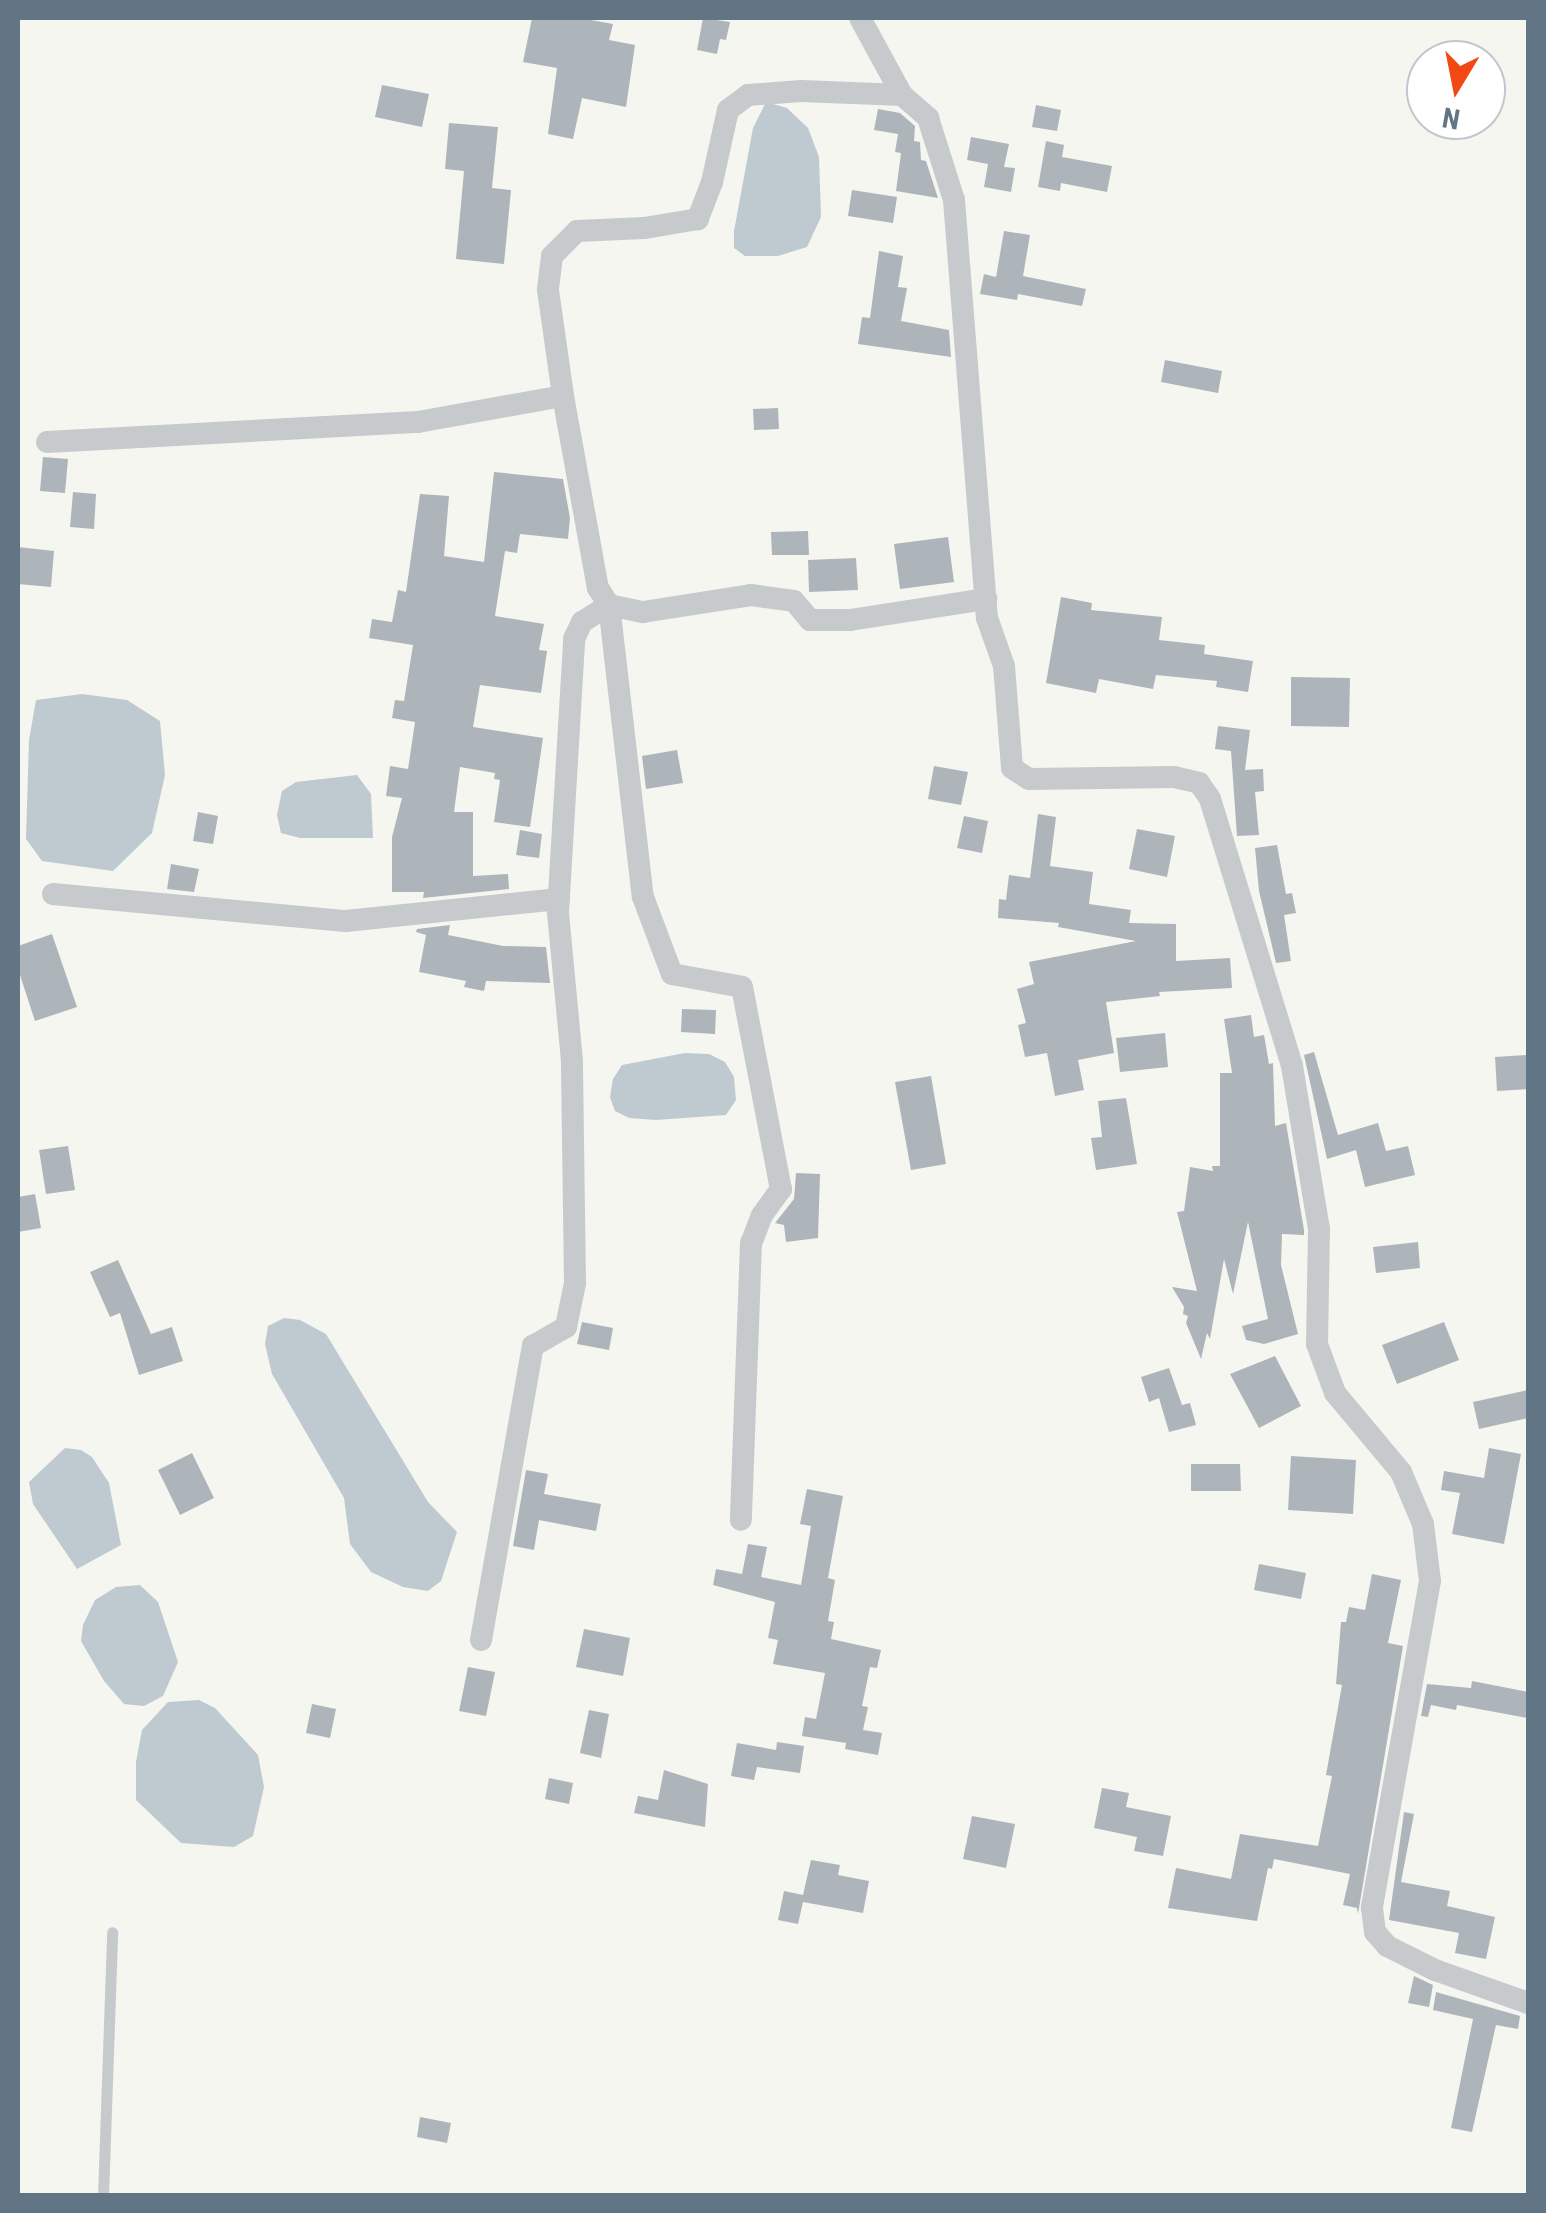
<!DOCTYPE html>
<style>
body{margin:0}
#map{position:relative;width:1546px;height:2213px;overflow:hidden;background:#f6f6f1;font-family:"Roboto Condensed",sans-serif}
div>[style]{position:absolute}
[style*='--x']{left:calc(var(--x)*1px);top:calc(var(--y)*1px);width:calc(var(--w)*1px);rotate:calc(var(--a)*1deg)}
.water>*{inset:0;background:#becacf}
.building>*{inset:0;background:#adb5ba}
.service>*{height:11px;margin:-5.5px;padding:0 5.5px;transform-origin:5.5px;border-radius:5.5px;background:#c7cacd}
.minor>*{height:22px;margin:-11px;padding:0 11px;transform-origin:11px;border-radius:11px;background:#c7cacd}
span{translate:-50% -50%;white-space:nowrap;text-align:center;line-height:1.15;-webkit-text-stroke:10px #fff;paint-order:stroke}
.frame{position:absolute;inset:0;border:20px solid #627585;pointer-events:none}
.north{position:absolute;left:1406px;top:40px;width:100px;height:100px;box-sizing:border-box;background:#fff;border:2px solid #c0c8ce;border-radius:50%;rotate:190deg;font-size:28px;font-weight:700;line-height:40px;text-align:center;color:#627585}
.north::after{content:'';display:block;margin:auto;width:35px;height:45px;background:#f24914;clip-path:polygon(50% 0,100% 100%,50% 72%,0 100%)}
</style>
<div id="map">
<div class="water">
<div style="clip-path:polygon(766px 102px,787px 108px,808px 128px,819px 157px,821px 217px,807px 247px,778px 256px,745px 256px,734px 248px,734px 231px,753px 128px)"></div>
<div style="clip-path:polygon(82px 694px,127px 700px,160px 721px,165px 775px,152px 833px,113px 871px,42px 861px,26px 839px,29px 740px,36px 700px)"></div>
<div style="clip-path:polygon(357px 775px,371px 794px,373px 838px,300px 838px,281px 833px,277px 815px,282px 791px,296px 782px)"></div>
<div style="clip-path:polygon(685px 1053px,709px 1054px,725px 1062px,734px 1077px,736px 1100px,726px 1115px,656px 1120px,629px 1118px,615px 1111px,610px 1097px,613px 1079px,622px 1065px)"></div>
<div style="clip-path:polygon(284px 1318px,300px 1320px,326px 1334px,428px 1502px,457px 1532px,441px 1581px,428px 1591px,403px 1587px,371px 1572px,350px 1544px,344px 1498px,272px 1374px,265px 1344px,268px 1326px)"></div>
<div style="clip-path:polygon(65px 1448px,81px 1450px,92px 1457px,109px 1483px,121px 1545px,77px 1569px,33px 1504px,29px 1482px)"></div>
<div style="clip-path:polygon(140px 1585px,158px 1602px,178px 1662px,163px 1696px,144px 1706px,124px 1704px,104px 1681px,81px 1641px,83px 1625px,95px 1600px,116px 1587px)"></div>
<div style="clip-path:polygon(199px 1700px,215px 1708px,258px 1755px,264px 1787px,253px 1836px,234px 1847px,181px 1843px,136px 1800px,136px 1762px,142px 1730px,168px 1702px)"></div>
</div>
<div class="building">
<div style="clip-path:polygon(532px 18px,580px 18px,613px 24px,609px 40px,635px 45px,626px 107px,582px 98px,573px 139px,548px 134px,557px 68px,523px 62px)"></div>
<div style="clip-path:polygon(703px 18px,730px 22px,726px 40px,720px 39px,717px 54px,697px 50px)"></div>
<div style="clip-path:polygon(382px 85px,429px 94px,422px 127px,375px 117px)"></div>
<div style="clip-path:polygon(1036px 105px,1061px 110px,1057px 131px,1032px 127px)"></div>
<div style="clip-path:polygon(878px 109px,900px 113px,915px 126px,914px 141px,920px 142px,921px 160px,926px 161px,938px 198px,896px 191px,901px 153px,895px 152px,898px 134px,874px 130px)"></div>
<div style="clip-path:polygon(449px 123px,498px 127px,492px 188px,511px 190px,504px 264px,456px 259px,464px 171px,445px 169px)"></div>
<div style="clip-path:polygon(971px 137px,1009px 144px,1004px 167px,1015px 168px,1011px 192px,984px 187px,988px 164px,967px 160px)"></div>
<div style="clip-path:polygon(1046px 141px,1064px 145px,1062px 157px,1112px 166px,1107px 192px,1061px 183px,1060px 191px,1038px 187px)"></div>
<div style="clip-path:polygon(852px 190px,897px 197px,893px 223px,848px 216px)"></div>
<div style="clip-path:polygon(1004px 231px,1030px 235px,1023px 276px,1086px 289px,1082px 306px,1018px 294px,1017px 300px,980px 294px,984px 274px,996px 277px)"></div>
<div style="clip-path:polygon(879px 251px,903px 256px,898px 287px,907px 288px,901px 321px,949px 330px,951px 357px,858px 344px,862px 317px,870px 318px)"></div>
<div style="clip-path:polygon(1165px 360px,1222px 371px,1218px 393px,1161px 382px)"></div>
<div style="clip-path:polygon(778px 408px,779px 429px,754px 430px,753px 409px)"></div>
<div style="clip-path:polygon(43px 457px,68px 459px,65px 493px,40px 491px)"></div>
<div style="clip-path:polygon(494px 472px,563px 479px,570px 518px,568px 539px,520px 534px,517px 553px,505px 551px,495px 616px,544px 624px,539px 650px,547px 651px,541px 693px,480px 685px,473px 727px,543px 738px,530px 827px,494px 822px,500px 780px,494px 779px,495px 773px,460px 767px,454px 812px,473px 812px,473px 876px,508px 874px,509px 889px,423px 898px,424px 892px,392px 892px,392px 837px,402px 798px,386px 796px,390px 766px,408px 769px,415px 722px,392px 718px,395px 700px,404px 701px,413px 645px,369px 638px,372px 619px,392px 622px,398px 590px,406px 592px,420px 494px,449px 496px,444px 556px,484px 562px)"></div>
<div style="clip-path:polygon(73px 492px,96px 494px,94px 529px,70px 527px)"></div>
<div style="clip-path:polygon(808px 531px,809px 555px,772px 555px,771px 532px)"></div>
<div style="clip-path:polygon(948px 537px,954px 582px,900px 589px,894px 544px)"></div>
<div style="clip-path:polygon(18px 547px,54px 551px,51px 587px,18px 584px)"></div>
<div style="clip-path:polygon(856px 558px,858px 590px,809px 592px,808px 560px)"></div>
<div style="clip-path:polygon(1061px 597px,1092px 603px,1091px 610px,1162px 617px,1159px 640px,1205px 645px,1204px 654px,1253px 661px,1248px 692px,1216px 687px,1217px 681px,1156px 675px,1153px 689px,1099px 679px,1096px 693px,1046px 683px)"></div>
<div style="clip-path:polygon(1291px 677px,1350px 678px,1349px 727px,1291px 726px)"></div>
<div style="clip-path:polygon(1218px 726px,1250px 730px,1245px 770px,1263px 769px,1264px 791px,1255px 792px,1259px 835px,1237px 836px,1231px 751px,1215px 749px)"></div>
<div style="clip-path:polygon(677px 750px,683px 783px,646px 789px,642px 756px)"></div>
<div style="clip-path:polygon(934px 766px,968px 772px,961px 805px,928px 799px)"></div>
<div style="clip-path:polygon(198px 812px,218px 816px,213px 844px,193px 841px)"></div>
<div style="clip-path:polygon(1038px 814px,1056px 817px,1050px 866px,1093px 872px,1089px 904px,1131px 910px,1129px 923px,1176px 924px,1176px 961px,1230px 958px,1232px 988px,1159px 992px,1160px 996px,1106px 1002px,1114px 1053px,1078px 1060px,1084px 1090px,1055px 1096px,1047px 1053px,1025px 1057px,1018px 1025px,1026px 1023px,1017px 989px,1034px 984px,1029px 962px,1136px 941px,1058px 927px,1059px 923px,998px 918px,999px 899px,1006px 900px,1009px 875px,1030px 878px)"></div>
<div style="clip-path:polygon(964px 816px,988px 821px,982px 853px,957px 848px)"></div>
<div style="clip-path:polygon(1137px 829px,1175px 836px,1167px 877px,1129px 869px)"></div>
<div style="clip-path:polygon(520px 830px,542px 834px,539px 858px,516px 855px)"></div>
<div style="clip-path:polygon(1277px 845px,1286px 894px,1292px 893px,1296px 913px,1284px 915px,1291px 961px,1276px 963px,1259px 891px,1255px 848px)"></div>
<div style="clip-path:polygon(171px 864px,199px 869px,194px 892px,167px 889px)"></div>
<div style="clip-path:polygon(450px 925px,448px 935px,503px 946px,546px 947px,550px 983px,486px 981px,484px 991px,464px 987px,466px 981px,419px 972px,426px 935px,416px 932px,417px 929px)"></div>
<div style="clip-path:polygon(52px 934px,77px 1007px,35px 1021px,18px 969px,18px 946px)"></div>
<div style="clip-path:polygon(682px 1009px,716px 1010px,715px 1034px,681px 1032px)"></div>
<div style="clip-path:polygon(1251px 1015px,1254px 1037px,1264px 1035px,1269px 1064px,1273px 1063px,1275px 1126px,1286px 1123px,1304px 1230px,1304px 1235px,1282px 1234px,1281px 1265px,1298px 1334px,1264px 1344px,1246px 1340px,1242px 1326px,1268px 1319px,1248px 1222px,1233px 1294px,1224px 1259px,1210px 1339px,1207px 1333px,1201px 1359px,1186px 1323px,1188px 1316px,1183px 1314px,1184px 1307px,1172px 1287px,1197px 1291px,1177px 1212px,1184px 1211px,1190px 1167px,1213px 1171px,1212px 1166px,1220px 1166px,1220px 1073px,1232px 1073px,1224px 1019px)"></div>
<div style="clip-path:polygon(1165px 1033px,1168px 1067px,1120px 1072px,1116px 1038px)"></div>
<div style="clip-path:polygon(1314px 1052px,1338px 1135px,1378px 1123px,1386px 1151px,1408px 1146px,1415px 1175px,1365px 1187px,1356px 1150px,1327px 1159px,1304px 1055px)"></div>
<div style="clip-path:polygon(1528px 1055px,1528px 1089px,1497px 1091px,1495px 1057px)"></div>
<div style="clip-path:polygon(931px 1076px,946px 1164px,911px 1170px,895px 1082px)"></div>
<div style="clip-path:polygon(1126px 1098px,1137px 1164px,1096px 1170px,1091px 1138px,1102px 1137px,1098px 1101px)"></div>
<div style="clip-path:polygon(68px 1146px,75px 1190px,46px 1194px,39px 1150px)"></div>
<div style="clip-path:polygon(796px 1173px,820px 1174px,818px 1238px,786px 1242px,784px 1225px,775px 1223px,794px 1199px)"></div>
<div style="clip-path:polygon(35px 1194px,41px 1228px,18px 1232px,18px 1197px)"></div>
<div style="clip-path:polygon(1418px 1242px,1420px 1268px,1376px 1273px,1373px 1247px)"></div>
<div style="clip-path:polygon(118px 1260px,151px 1334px,172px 1327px,183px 1361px,139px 1375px,120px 1313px,110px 1317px,90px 1272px)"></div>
<div style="clip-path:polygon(582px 1322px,613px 1328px,609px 1350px,577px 1344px)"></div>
<div style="clip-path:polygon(1444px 1322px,1459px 1360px,1397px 1384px,1382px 1345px)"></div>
<div style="clip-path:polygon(1275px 1356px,1301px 1406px,1259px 1428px,1230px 1374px)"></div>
<div style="clip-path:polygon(1169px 1368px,1182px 1405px,1190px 1403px,1196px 1425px,1169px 1432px,1159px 1398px,1149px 1402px,1141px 1377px)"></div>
<div style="clip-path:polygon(1528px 1390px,1528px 1418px,1479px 1429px,1473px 1402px)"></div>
<div style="clip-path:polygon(1489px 1448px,1521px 1454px,1504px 1544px,1452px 1534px,1460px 1493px,1441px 1490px,1444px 1471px,1484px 1478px)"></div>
<div style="clip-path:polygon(192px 1453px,214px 1498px,180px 1515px,158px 1470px)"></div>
<div style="clip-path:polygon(1291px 1456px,1356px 1460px,1353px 1514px,1288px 1510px)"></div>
<div style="clip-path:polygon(1191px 1464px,1240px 1464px,1241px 1491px,1191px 1491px)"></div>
<div style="clip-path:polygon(526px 1470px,548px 1474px,544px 1494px,601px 1504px,596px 1531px,539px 1520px,534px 1550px,513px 1546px)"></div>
<div style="clip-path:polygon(807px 1489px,843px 1496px,828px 1578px,835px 1580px,828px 1621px,834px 1622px,831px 1639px,881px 1650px,877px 1668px,870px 1667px,862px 1706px,868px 1707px,863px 1730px,882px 1733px,878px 1755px,845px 1749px,846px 1743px,802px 1736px,805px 1717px,816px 1719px,825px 1673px,773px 1664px,778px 1640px,768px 1638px,775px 1602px,713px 1585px,716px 1569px,742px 1574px,748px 1544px,767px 1547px,761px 1577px,801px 1585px,811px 1526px,800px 1524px)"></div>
<div style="clip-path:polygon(1259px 1564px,1306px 1573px,1301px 1599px,1254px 1590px)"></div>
<div style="clip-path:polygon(1372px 1574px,1401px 1580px,1388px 1643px,1403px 1646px,1358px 1914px,1357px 1908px,1343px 1905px,1350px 1874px,1274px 1859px,1272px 1869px,1268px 1868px,1257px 1921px,1168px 1908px,1176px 1868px,1231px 1879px,1240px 1834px,1318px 1846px,1332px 1776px,1326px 1775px,1342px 1685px,1336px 1684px,1341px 1622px,1346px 1622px,1349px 1607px,1365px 1610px)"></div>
<div style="clip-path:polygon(584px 1629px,630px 1638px,623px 1676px,576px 1667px)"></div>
<div style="clip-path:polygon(468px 1667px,495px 1672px,486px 1716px,459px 1711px)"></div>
<div style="clip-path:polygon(1472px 1681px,1528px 1692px,1528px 1718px,1457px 1705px,1456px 1710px,1431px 1705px,1428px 1717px,1421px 1716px,1427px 1684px,1471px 1688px)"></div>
<div style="clip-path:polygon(312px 1704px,336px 1709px,330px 1738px,306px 1733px)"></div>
<div style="clip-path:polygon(589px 1710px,609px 1714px,601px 1758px,580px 1753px)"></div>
<div style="clip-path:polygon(777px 1742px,804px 1746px,800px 1773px,757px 1767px,754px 1780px,731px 1776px,737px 1743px,776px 1750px)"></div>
<div style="clip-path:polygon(664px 1770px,708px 1784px,705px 1827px,634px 1813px,638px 1796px,658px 1800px)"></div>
<div style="clip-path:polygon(549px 1778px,573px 1783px,569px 1804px,545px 1799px)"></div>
<div style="clip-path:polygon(1102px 1788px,1129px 1793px,1126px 1807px,1171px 1816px,1163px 1856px,1134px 1851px,1137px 1837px,1094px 1828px)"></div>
<div style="clip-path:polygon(1404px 1812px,1414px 1814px,1401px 1882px,1450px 1891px,1447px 1906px,1495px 1917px,1486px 1959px,1455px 1953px,1459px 1933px,1389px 1920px)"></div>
<div style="clip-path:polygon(972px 1816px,1015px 1824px,1006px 1868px,963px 1859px)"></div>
<div style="clip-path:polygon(811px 1860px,840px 1865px,838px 1875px,869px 1881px,863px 1913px,803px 1902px,798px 1924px,778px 1920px,784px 1891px,803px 1895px)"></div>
<div style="clip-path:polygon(1414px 1976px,1433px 1985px,1429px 2007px,1408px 2003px)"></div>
<div style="clip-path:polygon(1436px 1992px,1520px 2016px,1518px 2029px,1496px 2025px,1472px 2132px,1451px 2128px,1473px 2019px,1433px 2010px)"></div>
<div style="clip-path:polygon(420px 2117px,451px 2123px,447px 2143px,417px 2137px)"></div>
</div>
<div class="service">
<div style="--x:103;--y:2196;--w:264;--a:-88"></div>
</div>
<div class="minor">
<div style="--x:860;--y:18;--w:88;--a:61.4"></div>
<div style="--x:902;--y:95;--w:35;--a:41"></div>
<div style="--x:928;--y:118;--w:86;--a:72.4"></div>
<div style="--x:954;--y:200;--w:419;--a:85.5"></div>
<div style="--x:987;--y:618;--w:51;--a:70.5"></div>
<div style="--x:1004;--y:666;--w:102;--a:85.5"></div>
<div style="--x:1012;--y:768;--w:20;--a:33"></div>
<div style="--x:1029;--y:779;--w:145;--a:-0.8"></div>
<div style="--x:1174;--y:777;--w:26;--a:13"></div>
<div style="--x:1199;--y:783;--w:19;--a:55"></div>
<div style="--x:1210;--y:799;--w:279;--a:72.9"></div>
<div style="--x:1292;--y:1066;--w:165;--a:80.6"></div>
<div style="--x:1319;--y:1229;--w:115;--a:91"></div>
<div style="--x:1317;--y:1344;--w:52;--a:69.8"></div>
<div style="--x:1335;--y:1393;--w:103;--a:50.1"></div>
<div style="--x:1401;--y:1472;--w:56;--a:67.1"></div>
<div style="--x:1423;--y:1524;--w:57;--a:83"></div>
<div style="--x:1430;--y:1581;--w:332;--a:100.1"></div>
<div style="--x:1372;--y:1908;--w:24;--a:83"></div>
<div style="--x:1375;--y:1932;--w:18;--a:49"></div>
<div style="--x:1387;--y:1946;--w:54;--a:26.6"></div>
<div style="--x:1435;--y:1970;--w:99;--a:19.5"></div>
<div style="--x:902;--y:95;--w:101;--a:-177.7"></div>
<div style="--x:801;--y:91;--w:53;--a:175.7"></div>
<div style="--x:748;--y:95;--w:25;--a:143"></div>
<div style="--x:728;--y:110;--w:74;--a:102.5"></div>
<div style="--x:712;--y:182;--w:40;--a:111"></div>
<div style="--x:698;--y:219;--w:55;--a:170.5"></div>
<div style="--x:644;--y:228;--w:67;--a:177.4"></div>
<div style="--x:577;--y:231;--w:35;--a:135"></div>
<div style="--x:552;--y:256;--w:34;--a:97"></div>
<div style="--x:548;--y:290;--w:107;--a:81.9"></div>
<div style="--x:563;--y:396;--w:195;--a:79.7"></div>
<div style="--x:598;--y:588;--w:20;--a:57"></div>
<div style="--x:609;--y:605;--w:35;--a:12"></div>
<div style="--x:643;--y:612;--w:109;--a:-8.9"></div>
<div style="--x:751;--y:595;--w:43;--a:7.9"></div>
<div style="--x:794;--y:601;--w:25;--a:50"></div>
<div style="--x:810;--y:620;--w:40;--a:0"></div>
<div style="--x:850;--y:620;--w:138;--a:-8.8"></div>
<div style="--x:47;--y:442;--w:372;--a:-3.1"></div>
<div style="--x:418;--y:422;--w:147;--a:-10.2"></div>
<div style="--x:53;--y:894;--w:294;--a:5.3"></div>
<div style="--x:346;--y:921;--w:214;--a:-5.9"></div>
<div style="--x:481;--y:1640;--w:299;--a:-80"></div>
<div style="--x:533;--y:1346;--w:38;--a:-30"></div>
<div style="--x:566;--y:1327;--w:45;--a:-78.4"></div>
<div style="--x:575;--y:1283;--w:222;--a:-90.8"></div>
<div style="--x:572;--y:1061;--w:150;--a:-95.4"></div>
<div style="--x:558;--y:912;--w:273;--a:-86.6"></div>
<div style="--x:574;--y:639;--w:19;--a:-65"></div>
<div style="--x:582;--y:622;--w:32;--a:-32"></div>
<div style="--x:609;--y:605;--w:294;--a:83.4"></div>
<div style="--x:643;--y:897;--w:82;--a:69.4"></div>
<div style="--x:672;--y:974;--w:71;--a:10.5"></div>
<div style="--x:742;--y:987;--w:206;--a:79.1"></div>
<div style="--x:781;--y:1189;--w:32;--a:126"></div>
<div style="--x:762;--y:1215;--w:30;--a:111"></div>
<div style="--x:751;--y:1243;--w:277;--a:92.1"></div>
</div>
<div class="frame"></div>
<div class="north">N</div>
</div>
